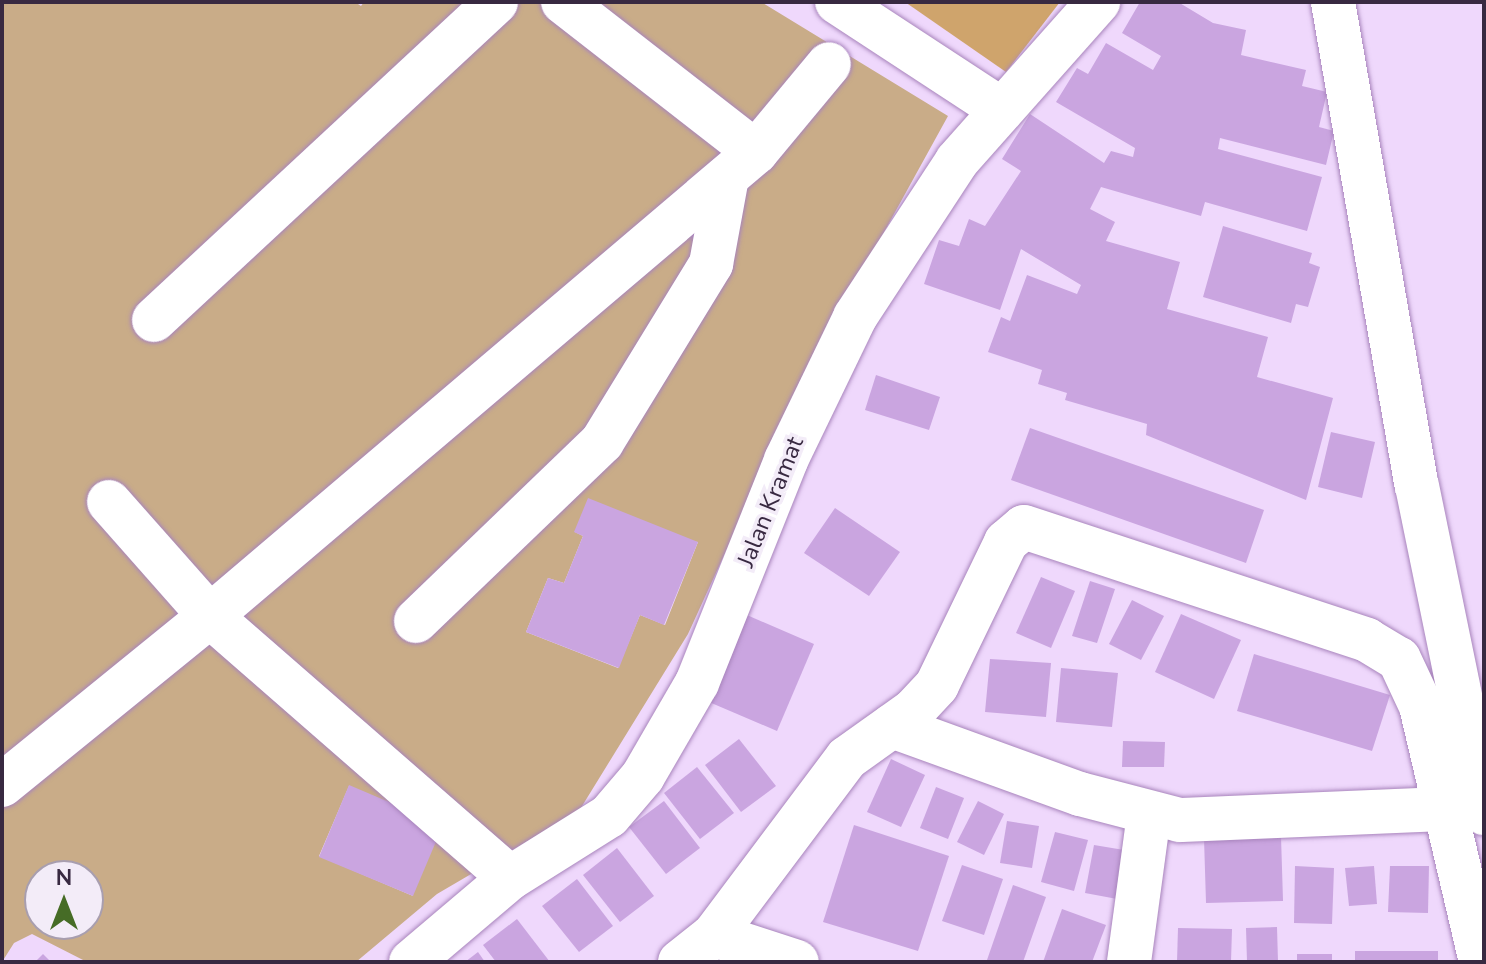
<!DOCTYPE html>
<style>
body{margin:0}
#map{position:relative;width:1486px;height:964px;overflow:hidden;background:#efd8fc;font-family:"Nunito Sans",sans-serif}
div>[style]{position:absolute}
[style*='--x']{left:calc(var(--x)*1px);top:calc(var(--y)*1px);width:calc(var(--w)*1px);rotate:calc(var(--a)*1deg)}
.green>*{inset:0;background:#c9ac88}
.forest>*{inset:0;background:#cfa46c}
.building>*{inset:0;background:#caa5e0}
.roads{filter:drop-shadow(0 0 2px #a884bc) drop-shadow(0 0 2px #a884bc)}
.street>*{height:44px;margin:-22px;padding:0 22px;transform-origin:22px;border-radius:22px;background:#fff}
span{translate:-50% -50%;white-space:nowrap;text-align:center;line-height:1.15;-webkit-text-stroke:7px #f3ecf8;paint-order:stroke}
.street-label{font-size:24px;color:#382941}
.frame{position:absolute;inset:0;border:4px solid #382941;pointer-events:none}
.north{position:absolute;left:24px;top:860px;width:80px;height:80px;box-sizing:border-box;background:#f3ecf8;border:2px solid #a89eaf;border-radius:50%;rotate:0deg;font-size:22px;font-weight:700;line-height:32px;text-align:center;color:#382941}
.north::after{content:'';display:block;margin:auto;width:28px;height:36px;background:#466c26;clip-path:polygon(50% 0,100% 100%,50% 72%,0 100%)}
</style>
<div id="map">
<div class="green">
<div style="clip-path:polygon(evenodd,2px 2px,355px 2px,361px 6px,364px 2px,761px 2px,948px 116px,813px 361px,688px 634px,579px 811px,437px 894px,356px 962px,87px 962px,32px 934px,14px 943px,2px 962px,2px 2px,575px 532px,698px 542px,665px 625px,640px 615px,618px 668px,526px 632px,548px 578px,564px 583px,583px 536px,575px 532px,2px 2px,349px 786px,413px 896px,319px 856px,349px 786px,2px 2px,40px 876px,88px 876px,88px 924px,40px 924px,40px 876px)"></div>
</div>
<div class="forest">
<div style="clip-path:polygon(905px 2px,1060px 2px,1006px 72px)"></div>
</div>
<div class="building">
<div style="clip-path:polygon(1140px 2px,1178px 2px,1213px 23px,1246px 30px,1241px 55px,1306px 70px,1302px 86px,1327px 92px,1319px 127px,1334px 131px,1326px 165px,1220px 138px,1218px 149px,1322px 177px,1307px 231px,1205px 202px,1201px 216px,1101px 187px,1090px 209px,1115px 222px,1106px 241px,1180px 262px,1167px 309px,1268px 337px,1257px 377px,1333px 398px,1306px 500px,1146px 435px,1147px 424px,1065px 400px,1067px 393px,1038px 384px,1042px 370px,988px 352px,1001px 317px,1010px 321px,1027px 275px,1077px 294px,1081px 285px,1021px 249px,1000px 310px,924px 284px,939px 240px,959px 246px,969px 219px,985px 226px,1021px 171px,1002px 159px,1030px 114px,1104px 163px,1111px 151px,1133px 157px,1135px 148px,1056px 102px,1077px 68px,1088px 74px,1106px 43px,1153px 70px,1161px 56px,1122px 33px)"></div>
<div style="clip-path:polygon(1223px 226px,1312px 253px,1309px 263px,1320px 267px,1308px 307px,1296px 304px,1291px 323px,1203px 297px)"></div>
<div style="clip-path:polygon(876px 375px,940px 397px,929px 430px,865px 410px)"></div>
<div style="clip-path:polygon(1030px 428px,1264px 510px,1246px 563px,1011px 480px)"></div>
<div style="clip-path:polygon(1331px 432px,1375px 442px,1362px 498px,1318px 487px)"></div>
<div style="clip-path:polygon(588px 498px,698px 542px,664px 625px,640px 615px,619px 668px,526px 632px,548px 578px,564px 583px,583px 536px,574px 532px)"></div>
<div style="clip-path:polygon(835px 508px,900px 552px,869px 596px,804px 553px)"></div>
<div style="clip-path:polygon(1041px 577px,1075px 591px,1051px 648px,1016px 633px)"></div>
<div style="clip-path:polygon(1090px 581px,1115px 589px,1097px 643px,1072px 636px)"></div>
<div style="clip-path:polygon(1132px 600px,1164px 616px,1141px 660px,1109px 644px)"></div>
<div style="clip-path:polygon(740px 612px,814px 644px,777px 731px,702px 699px)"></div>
<div style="clip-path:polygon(1181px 614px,1241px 640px,1214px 699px,1155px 672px)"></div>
<div style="clip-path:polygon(1254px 654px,1390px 695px,1372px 751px,1237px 711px)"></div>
<div style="clip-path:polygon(990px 659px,1051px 663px,1046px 717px,985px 712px)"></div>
<div style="clip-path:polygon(1061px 668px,1118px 673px,1112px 727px,1056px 722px)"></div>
<div style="clip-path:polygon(739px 739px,776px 786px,741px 812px,705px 765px)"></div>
<div style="clip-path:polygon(1123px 741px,1165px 742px,1164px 767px,1122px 767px)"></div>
<div style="clip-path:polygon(891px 759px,925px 775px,901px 827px,867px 812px)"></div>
<div style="clip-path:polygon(697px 767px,734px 813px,700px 839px,664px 793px)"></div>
<div style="clip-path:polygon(349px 785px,443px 825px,413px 896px,319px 857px)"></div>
<div style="clip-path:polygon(936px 787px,964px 798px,948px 839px,920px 828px)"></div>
<div style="clip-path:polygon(664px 801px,700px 848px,666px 874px,629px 827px)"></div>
<div style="clip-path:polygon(978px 801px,1004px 814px,984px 855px,957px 842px)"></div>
<div style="clip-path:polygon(1007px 821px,1039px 826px,1032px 868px,1000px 863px)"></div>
<div style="clip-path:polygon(854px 825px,949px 856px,918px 951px,823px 922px)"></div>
<div style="clip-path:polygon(1055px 832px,1088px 840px,1074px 891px,1041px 882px)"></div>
<div style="clip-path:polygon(1281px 836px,1283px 901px,1206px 903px,1204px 839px)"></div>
<div style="clip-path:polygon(1094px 845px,1136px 852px,1128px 901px,1085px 893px)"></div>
<div style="clip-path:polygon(617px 848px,654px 896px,620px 922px,583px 875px)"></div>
<div style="clip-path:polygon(962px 865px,1003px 879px,984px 935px,942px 921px)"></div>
<div style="clip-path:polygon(1295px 866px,1334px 868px,1332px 924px,1294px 923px)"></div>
<div style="clip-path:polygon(1374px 866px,1377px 904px,1349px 906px,1345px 868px)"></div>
<div style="clip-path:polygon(1390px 866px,1429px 866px,1428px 913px,1388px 912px)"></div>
<div style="clip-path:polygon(577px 879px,613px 926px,579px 952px,542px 906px)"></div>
<div style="clip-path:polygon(1013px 885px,1046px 897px,1023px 962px,994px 962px,987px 960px)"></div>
<div style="clip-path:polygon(1062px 909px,1106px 925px,1092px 962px,1043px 962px)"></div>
<div style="clip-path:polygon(517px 919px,550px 962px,496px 962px,483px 945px)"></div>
<div style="clip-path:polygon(1277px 927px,1278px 962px,1247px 962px,1246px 928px)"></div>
<div style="clip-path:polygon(1178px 928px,1232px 929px,1231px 962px,1177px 962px)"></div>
<div style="clip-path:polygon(1355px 951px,1438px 951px,1438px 962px,1355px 962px)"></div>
<div style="clip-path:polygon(478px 952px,485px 962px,465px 962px)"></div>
<div style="clip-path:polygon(43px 954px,51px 962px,35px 962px)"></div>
<div style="clip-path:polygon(1297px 954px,1332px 954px,1332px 962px,1297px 962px)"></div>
</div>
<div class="roads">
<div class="street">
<div style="--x:563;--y:2;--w:244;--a:37.9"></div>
<div style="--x:837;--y:2;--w:197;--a:33.2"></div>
<div style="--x:1333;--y:2;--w:491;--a:80.2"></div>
<div style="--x:1417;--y:486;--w:334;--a:78.4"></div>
<div style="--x:154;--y:320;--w:467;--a:-42.9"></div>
<div style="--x:109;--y:502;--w:152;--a:48.5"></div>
<div style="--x:210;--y:616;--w:398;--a:41.1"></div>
<div style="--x:416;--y:621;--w:258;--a:-43.9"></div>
<div style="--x:602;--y:442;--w:209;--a:-58.5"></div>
<div style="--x:711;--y:264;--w:88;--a:-79.6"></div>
<div style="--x:892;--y:726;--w:200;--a:19.9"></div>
<div style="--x:1080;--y:794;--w:103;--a:14.6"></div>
<div style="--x:1180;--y:820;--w:265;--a:-2.4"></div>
<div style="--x:2;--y:785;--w:268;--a:-39.1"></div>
<div style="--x:210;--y:616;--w:717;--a:-40.36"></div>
<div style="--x:756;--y:152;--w:114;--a:-50.3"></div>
<div style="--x:714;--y:935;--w:87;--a:18"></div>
<div style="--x:411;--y:962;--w:130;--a:-40.3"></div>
<div style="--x:510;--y:878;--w:117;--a:-32.1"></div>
<div style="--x:609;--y:816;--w:52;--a:-49.6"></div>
<div style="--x:643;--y:776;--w:108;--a:-59.9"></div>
<div style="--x:697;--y:683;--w:240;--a:-68.2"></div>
<div style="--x:786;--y:460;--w:159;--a:-64.2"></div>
<div style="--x:855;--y:317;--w:186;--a:-56.8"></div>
<div style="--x:957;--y:161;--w:213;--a:-48.4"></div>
<div style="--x:680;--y:962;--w:43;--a:-38.5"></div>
<div style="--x:714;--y:935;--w:221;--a:-53.1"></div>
<div style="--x:847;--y:758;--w:81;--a:-35.5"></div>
<div style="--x:913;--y:711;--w:35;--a:-47"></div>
<div style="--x:937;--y:685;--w:159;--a:-64.2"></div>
<div style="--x:1006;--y:542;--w:23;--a:-40"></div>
<div style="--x:1024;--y:527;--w:361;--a:18.2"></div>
<div style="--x:1367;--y:640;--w:37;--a:31"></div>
<div style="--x:1399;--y:659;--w:52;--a:64.9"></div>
<div style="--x:1421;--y:706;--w:263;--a:76.8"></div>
<div style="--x:1129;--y:962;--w:149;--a:-82.3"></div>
</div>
</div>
<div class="street-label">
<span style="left:771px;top:502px;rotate:-68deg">Jalan Kramat</span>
</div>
<div class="frame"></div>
<div class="north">N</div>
</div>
